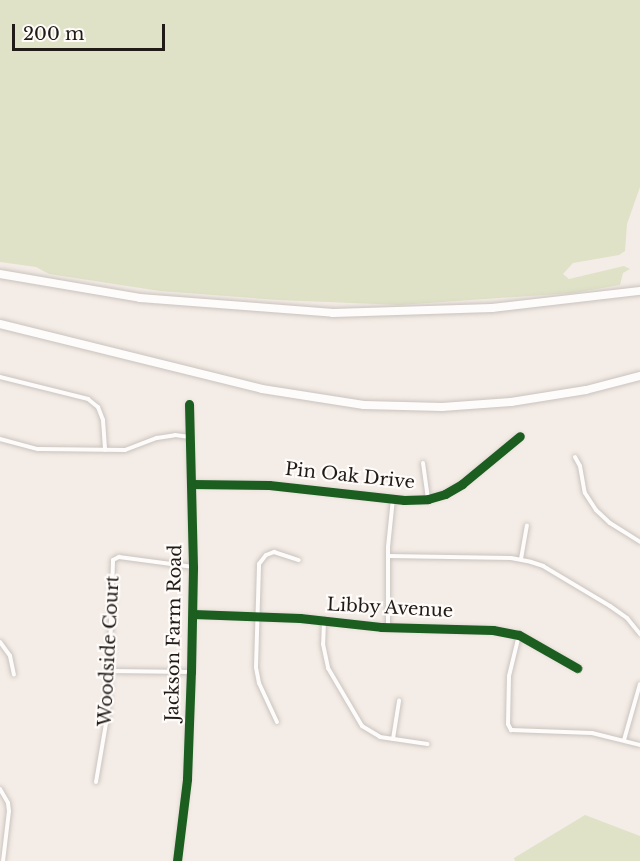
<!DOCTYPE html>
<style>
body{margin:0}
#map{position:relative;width:640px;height:861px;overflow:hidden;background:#f4ece6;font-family:"Libre Baskerville",serif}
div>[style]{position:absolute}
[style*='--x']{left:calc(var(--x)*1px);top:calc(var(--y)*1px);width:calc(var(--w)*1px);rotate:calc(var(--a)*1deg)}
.green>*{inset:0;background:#dfe2c7}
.roads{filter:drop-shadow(0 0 2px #c9c3be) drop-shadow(0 0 2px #c9c3be)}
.street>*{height:4px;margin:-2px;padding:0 2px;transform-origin:2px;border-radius:2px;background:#fdfcfb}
.highway>*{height:8px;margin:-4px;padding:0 4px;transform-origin:4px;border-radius:4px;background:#fdfcfb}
.cycleway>*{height:9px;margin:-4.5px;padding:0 4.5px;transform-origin:4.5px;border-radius:4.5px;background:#1b5e20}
span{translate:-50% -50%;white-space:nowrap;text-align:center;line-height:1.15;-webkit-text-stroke:4.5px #fefbf9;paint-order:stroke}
.street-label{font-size:18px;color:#201b17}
.scale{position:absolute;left:12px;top:24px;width:153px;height:27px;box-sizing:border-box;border:3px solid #201b17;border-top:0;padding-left:8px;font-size:18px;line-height:21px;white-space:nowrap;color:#201b17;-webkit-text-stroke:4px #fefbf9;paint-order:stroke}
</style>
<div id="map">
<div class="green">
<div style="clip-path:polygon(0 0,640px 0,640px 187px,627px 224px,625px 251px,619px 255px,573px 263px,563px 274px,569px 279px,624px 266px,630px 269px,623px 273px,620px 285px,573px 293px,400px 305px,278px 300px,160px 291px,49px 274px,36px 267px,0 262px)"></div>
<div style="clip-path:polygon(585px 815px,640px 836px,640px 861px,515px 861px,514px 858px)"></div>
</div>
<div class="roads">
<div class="street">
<div style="--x:0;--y:377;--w:91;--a:14"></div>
<div style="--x:88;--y:399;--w:13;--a:39"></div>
<div style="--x:98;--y:407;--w:14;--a:69"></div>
<div style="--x:103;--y:420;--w:30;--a:86"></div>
<div style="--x:0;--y:439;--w:39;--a:15"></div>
<div style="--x:38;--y:449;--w:87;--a:0.7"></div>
<div style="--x:125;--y:450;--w:34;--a:-21"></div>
<div style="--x:157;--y:438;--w:18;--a:-9"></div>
<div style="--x:175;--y:435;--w:15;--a:8"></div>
<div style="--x:575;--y:457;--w:10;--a:61"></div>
<div style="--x:580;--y:466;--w:27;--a:80"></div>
<div style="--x:585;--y:493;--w:20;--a:57"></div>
<div style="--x:596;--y:510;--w:19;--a:43"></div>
<div style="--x:610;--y:523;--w:36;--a:32"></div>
<div style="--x:423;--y:463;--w:36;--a:82"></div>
<div style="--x:191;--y:484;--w:78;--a:0.7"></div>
<div style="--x:269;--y:485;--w:136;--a:6.3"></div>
<div style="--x:404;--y:500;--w:24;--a:-2"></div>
<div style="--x:428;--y:499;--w:18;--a:-16"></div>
<div style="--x:445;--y:494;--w:20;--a:-30"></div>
<div style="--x:462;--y:484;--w:75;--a:-39.6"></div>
<div style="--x:388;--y:556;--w:123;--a:0.9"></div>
<div style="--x:511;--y:558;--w:20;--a:11"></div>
<div style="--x:531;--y:562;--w:13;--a:18"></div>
<div style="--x:543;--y:566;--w:78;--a:30.8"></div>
<div style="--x:610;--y:606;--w:21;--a:35"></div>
<div style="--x:627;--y:618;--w:21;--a:51"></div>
<div style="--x:521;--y:559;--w:34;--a:-80"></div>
<div style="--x:193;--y:614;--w:107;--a:2.1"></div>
<div style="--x:300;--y:618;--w:81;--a:6.3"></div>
<div style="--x:381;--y:627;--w:112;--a:1.5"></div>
<div style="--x:493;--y:630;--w:26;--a:11"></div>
<div style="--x:519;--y:635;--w:67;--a:29.6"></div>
<div style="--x:324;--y:620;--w:24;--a:92"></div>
<div style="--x:323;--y:644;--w:25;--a:78"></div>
<div style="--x:328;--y:668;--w:67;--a:59.6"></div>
<div style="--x:362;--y:726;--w:21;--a:31"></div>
<div style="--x:380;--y:737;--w:48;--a:8.5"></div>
<div style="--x:388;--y:627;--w:80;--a:-90"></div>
<div style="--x:388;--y:547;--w:48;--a:-84.1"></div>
<div style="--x:519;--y:635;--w:42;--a:103.7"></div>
<div style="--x:509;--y:676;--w:48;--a:91.2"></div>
<div style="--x:508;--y:724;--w:7;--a:63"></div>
<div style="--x:511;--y:730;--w:81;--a:2.1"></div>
<div style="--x:592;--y:733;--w:49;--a:14"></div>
<div style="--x:0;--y:642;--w:17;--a:54"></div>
<div style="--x:10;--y:656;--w:19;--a:78"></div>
<div style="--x:110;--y:671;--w:81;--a:0.7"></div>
<div style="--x:277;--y:722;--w:43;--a:-114.8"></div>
<div style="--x:259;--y:683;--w:16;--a:-101"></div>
<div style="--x:256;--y:667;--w:103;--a:-88.3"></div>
<div style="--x:259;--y:564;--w:11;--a:-52"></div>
<div style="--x:266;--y:555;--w:9;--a:-21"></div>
<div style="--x:274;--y:552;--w:26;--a:18"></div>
<div style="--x:393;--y:739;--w:39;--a:-81"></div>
<div style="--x:624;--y:740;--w:58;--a:-74.1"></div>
<div style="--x:96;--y:782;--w:71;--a:-80.3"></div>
<div style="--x:108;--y:712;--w:152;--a:-88.1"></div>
<div style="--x:113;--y:560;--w:7;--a:-27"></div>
<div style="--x:119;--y:557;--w:75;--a:7.7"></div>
<div style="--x:0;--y:789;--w:16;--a:60"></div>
<div style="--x:8;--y:803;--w:8;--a:83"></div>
<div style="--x:9;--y:811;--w:50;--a:96.8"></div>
<div style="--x:177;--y:861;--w:83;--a:-83"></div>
<div style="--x:187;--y:779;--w:107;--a:-87.9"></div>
<div style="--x:191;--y:672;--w:105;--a:-88.9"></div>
<div style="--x:193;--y:567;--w:163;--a:-91.4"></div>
</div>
<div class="highway">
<div style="--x:0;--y:274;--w:142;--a:9.7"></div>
<div style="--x:140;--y:298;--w:194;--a:4.4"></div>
<div style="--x:333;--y:313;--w:159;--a:-1.8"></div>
<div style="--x:492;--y:308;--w:149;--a:-6.6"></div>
<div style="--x:0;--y:324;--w:270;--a:13.9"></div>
<div style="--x:262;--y:389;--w:103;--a:8.9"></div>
<div style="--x:364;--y:405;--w:78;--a:1.5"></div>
<div style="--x:442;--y:407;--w:69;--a:-4.1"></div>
<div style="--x:511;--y:402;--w:76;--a:-9.1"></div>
<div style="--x:586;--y:390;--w:56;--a:-14.5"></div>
</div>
</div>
<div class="cycleway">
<div style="--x:191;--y:484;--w:78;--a:0.7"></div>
<div style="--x:269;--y:485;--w:136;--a:6.3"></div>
<div style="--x:404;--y:500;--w:24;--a:-2"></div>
<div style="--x:428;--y:499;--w:18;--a:-16"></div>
<div style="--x:445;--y:494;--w:20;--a:-30"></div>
<div style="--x:462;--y:484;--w:75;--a:-39.6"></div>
<div style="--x:193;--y:614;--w:107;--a:2.1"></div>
<div style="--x:300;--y:618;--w:81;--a:6.3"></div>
<div style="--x:381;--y:627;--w:112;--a:1.5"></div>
<div style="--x:493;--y:630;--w:26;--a:11"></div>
<div style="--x:519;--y:635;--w:67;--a:29.6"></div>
<div style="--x:177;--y:861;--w:83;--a:-83"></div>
<div style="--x:187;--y:779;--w:107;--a:-87.9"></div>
<div style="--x:191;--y:672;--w:105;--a:-88.9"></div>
<div style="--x:193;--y:567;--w:163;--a:-91.4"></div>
</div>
<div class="street-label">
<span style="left:350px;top:476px;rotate:6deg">Pin Oak Drive</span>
<span style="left:390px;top:608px;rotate:3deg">Libby Avenue</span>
<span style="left:174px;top:633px;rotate:-89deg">Jackson Farm Road</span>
<span style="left:109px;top:651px;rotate:-87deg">Woodside Court</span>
</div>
<div class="scale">200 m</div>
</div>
